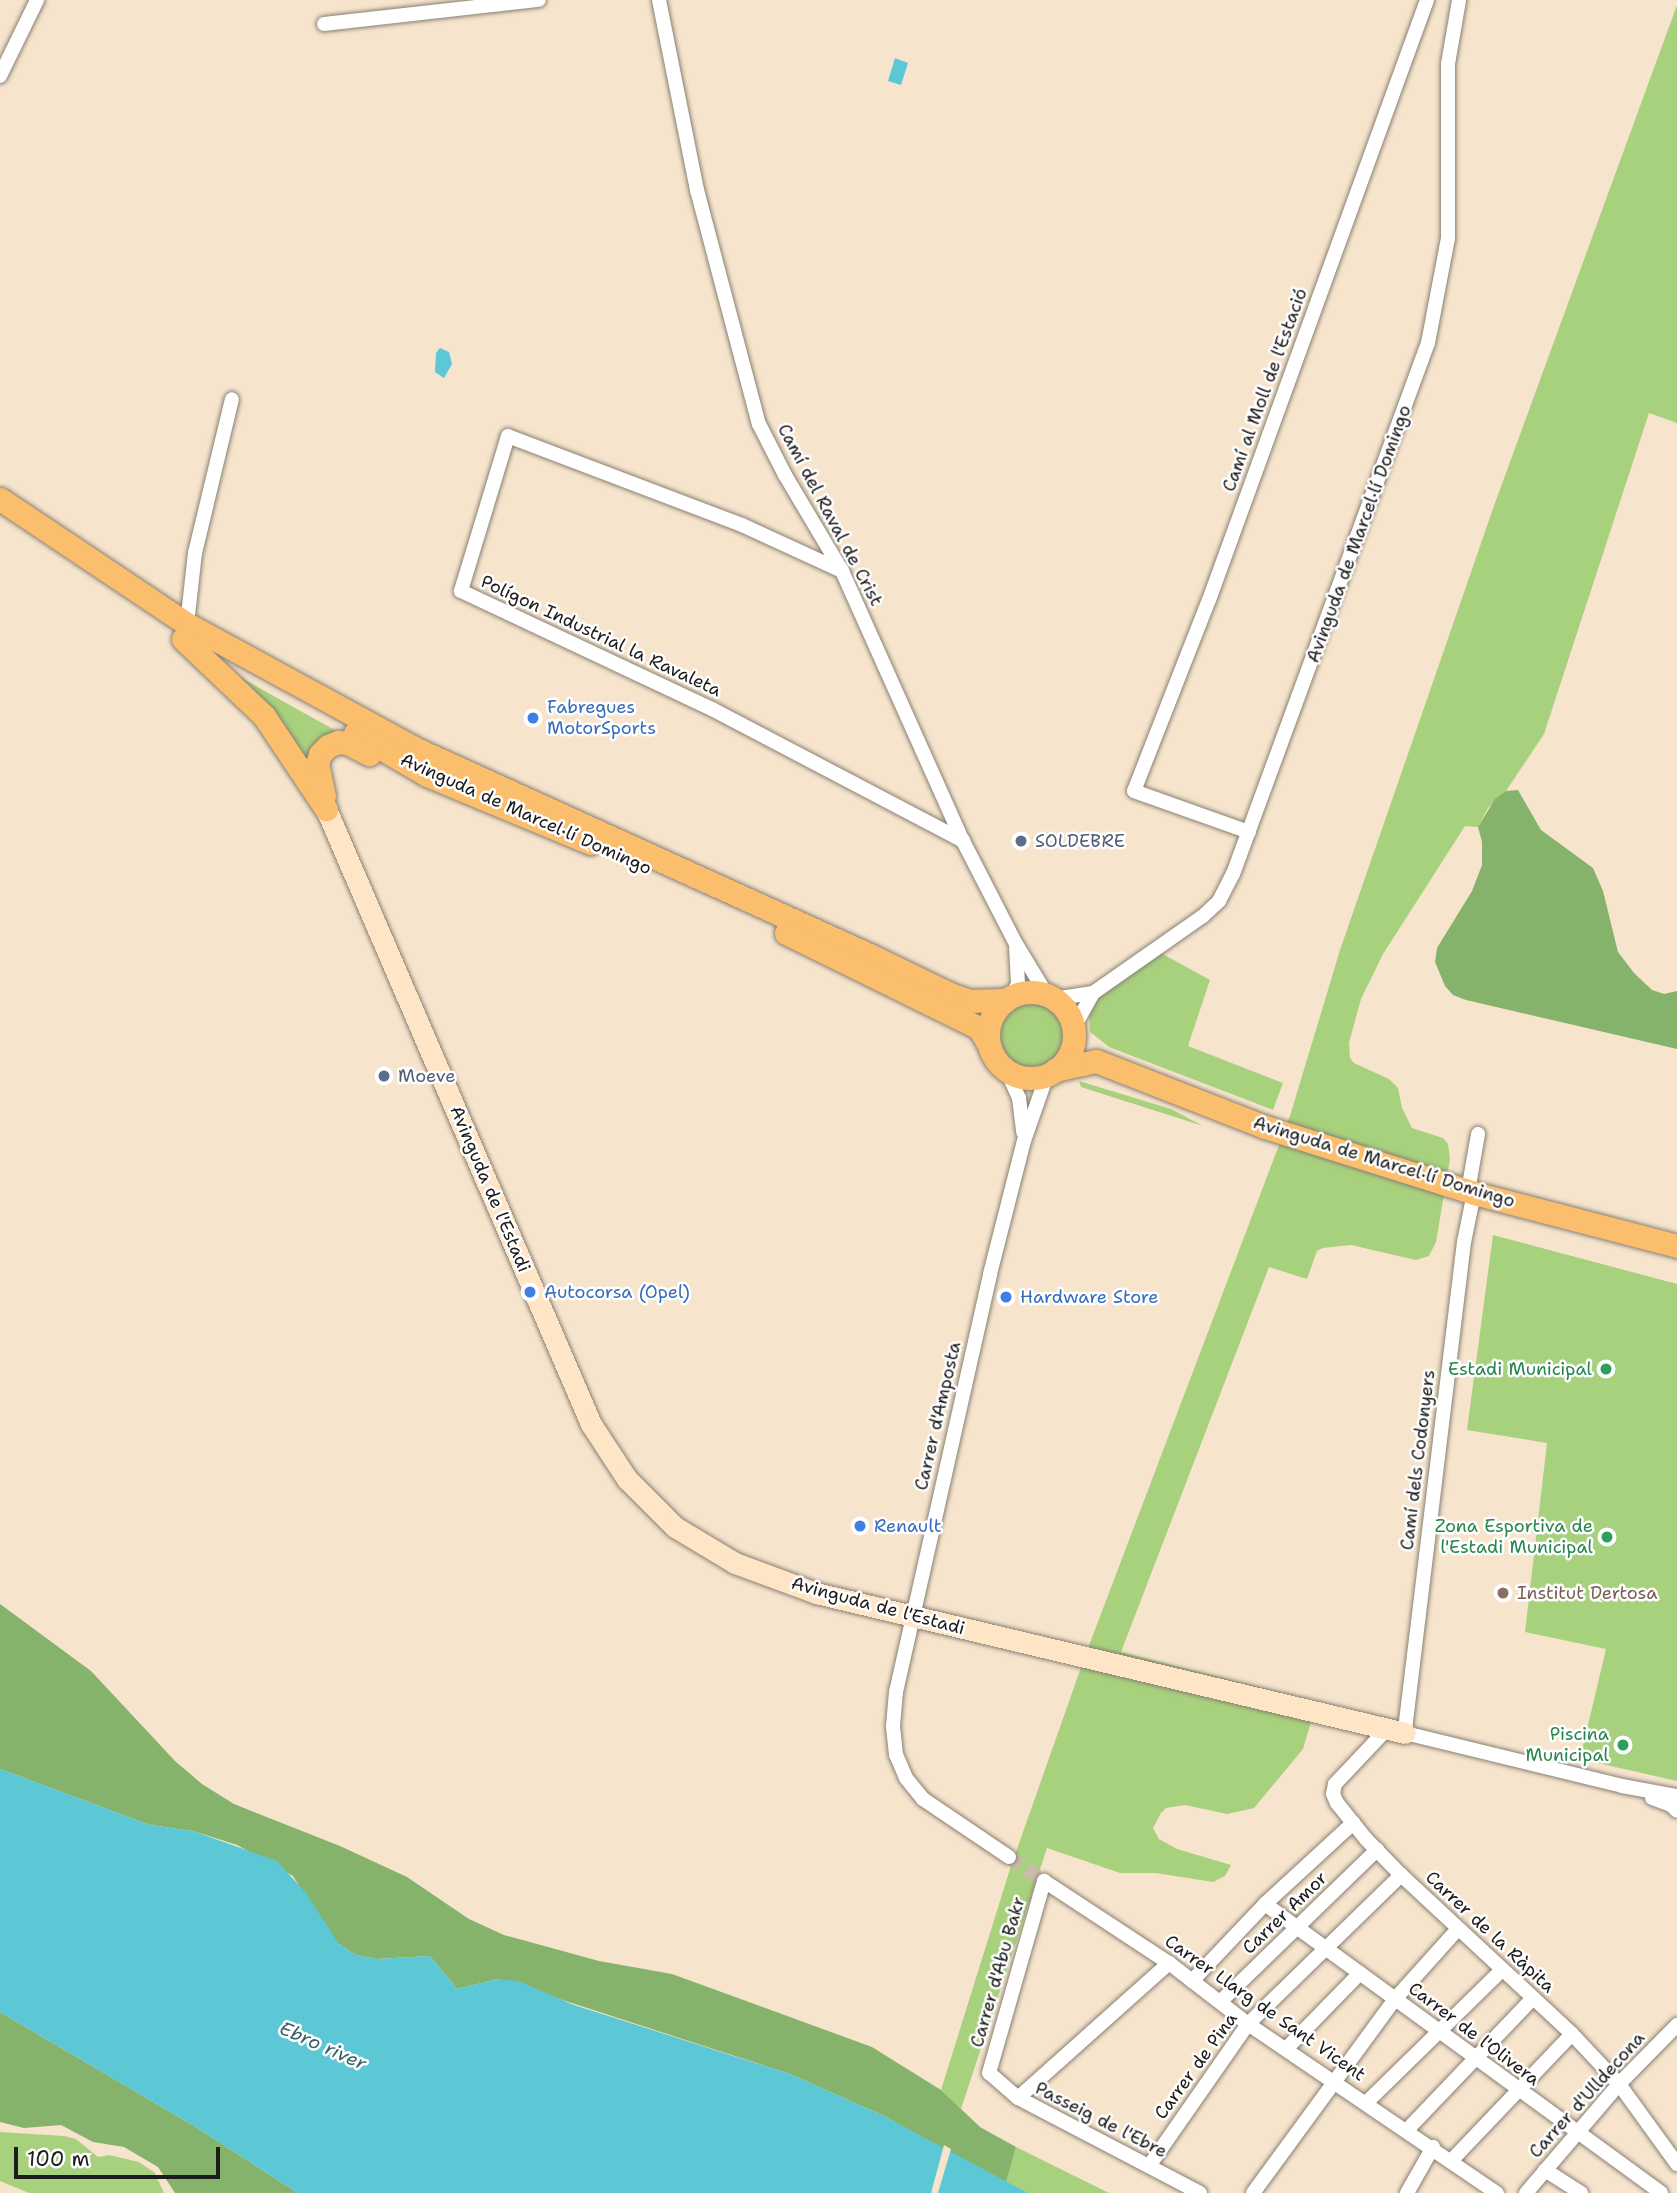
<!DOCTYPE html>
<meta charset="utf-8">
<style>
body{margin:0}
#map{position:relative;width:1677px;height:2193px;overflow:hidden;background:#f6e4cd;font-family:"Shantell Sans",sans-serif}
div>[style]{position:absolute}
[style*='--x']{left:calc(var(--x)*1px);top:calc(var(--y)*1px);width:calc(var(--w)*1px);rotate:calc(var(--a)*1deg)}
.green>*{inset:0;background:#a8d17d}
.round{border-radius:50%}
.forest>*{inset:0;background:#86b36c}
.water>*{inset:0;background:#5cc7d5}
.pier>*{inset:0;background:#f6e4cd}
.street-tunnel>*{height:14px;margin-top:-7px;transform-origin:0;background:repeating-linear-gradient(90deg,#cabcaa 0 14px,transparent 0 21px)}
.roads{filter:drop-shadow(0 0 2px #898074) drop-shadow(0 0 2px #898074)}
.street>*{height:14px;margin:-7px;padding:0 7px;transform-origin:7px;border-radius:7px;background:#fff}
.secondary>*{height:21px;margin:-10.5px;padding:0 10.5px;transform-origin:10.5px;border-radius:10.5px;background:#fde5c5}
.primary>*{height:23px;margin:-11.5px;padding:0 11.5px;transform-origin:11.5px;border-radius:11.5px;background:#fabe6d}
.primary>.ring{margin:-11.5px;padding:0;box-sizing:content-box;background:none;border:23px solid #fabe6d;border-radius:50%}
.dots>*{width:19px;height:19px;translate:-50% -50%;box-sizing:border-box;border:4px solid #fff;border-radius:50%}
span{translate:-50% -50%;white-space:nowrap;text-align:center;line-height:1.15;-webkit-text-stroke:5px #fff;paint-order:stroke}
.street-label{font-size:18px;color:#1c1c1c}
.shop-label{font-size:18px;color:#366cbe}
.left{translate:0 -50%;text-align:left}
.service-label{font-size:18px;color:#4e5e75}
.leisure-label{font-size:18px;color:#27864d}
.right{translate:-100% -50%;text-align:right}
.education-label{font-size:18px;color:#785e54}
.water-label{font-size:19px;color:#366066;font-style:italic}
.scale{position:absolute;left:14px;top:2147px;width:206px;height:32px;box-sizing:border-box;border:4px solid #1c1c1c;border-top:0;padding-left:9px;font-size:21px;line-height:24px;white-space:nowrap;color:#1c1c1c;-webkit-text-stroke:5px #fff;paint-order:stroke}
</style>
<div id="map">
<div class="green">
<div style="clip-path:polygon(1677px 5px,1677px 423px,1649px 413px,1544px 734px,1506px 791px,1488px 808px,1478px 827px,1465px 826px,1383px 954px,1361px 999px,1349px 1043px,1350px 1058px,1354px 1063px,1389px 1079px,1398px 1088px,1402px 1108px,1412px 1128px,1443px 1138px,1448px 1144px,1450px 1159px,1436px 1242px,1429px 1256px,1416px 1260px,1351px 1245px,1323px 1248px,1317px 1251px,1307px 1279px,1269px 1267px,1121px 1652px,1317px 1702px,1303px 1749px,1254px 1808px,1227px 1814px,1185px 1805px,1166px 1808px,1161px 1813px,1153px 1828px,1159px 1839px,1177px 1849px,1231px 1865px,1225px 1876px,1213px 1882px,1156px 1873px,1120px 1873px,1047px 1848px,961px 2109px,941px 2090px,1010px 1869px,1085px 1656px,1290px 1116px,1340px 950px,1495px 503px)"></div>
<div style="clip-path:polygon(222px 667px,347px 737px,332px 738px,317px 788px)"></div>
<div style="clip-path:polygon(1159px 952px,1210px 980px,1188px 1046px,1283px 1083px,1273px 1110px,1109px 1047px,1090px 1032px,1089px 1012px,1097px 998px)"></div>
<div class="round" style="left:999px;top:1004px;width:64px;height:64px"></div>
<div style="clip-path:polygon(1079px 1081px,1171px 1109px,1203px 1126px,1081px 1087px)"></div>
<div style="clip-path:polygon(1493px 1235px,1677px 1284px,1677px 1781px,1580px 1759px,1606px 1649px,1525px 1632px,1547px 1443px,1467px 1430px)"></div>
<div style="clip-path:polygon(0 2132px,64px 2136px,76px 2139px,98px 2157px,109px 2155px,139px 2162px,155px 2173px,164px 2193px,29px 2193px,0 2181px)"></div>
<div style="clip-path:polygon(1016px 2147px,1109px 2193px,1028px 2193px,1006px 2183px)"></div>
</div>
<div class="forest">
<div style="clip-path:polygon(1518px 790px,1541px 830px,1593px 868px,1603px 891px,1618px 952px,1634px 973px,1652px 990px,1664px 994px,1677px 991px,1677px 1049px,1466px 1000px,1453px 995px,1445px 986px,1435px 962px,1437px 948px,1472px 891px,1482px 865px,1482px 842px,1478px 827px,1495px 799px,1506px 791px)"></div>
<div style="clip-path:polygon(0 1604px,91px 1671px,175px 1761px,202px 1784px,234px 1804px,340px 1846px,407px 1877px,469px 1919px,504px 1935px,599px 1961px,672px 1974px,872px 2047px,941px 2090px,980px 2127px,1016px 2147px,1006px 2183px,884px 2116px,790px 2074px,498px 1979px,457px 1989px,430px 1956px,376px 1959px,356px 1955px,339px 1944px,326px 1929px,293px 1876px,237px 1845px,193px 1831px,150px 1825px,0 1769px)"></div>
<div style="clip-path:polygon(0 2012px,194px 2126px,298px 2193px,175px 2193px,158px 2167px,124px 2147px,93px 2142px,61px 2125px,24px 2128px,0 2122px)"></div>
</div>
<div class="water">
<div style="clip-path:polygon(895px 58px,908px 63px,901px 85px,888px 81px)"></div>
<div style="clip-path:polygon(440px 348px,449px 352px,452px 364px,444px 378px,435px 372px,436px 353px)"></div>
<div style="clip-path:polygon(0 1769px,150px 1825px,193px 1831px,277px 1861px,306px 1893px,339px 1944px,356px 1955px,376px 1959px,430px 1956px,457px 1989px,498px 1979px,518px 1981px,574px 2005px,790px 2074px,884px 2116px,1028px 2193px,298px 2193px,194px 2126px,0 2012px)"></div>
</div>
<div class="pier">
<div style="clip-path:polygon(944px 2145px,951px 2149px,938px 2193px,931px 2193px)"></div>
</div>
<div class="street-tunnel">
<div style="--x:1009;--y:1857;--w:42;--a:34.4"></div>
</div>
<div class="roads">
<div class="street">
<div style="--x:659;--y:0;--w:194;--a:78.7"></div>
<div style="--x:697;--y:190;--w:242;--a:75.2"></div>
<div style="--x:759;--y:424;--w:57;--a:63"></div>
<div style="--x:785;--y:475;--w:112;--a:59.3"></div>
<div style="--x:842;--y:571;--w:296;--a:65.9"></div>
<div style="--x:963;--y:841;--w:116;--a:62.8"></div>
<div style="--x:1016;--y:944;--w:60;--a:58.7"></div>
<div style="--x:324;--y:24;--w:216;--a:-6.4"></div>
<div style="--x:0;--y:76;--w:85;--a:-64"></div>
<div style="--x:842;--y:571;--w:110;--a:-155.3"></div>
<div style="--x:742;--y:525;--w:250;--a:-159.2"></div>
<div style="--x:508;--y:436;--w:162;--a:106.9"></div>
<div style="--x:461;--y:591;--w:277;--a:25.2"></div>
<div style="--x:712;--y:709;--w:284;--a:27.7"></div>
<div style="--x:187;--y:624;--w:71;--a:-83.6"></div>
<div style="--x:195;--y:553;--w:158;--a:-76.5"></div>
<div style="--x:1249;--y:832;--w:122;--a:-160.4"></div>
<div style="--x:1134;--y:791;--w:205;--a:-68.6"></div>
<div style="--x:1209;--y:600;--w:638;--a:-70.03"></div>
<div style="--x:1011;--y:997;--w:15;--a:-62"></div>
<div style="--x:1018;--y:984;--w:35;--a:-93"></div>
<div style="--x:1054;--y:999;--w:39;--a:-9"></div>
<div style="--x:1093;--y:993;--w:134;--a:-35"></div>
<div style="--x:1203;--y:916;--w:22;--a:-43"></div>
<div style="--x:1219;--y:901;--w:30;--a:-63"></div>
<div style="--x:1233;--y:874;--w:566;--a:-69.84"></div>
<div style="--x:1428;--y:343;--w:107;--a:-79.2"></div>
<div style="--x:1448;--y:238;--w:174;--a:-90"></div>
<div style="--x:1448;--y:64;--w:65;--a:-80.2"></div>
<div style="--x:1073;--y:1029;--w:41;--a:-60.9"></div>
<div style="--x:1006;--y:1069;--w:32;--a:66"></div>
<div style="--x:1019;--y:1098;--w:35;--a:83"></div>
<div style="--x:1468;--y:1191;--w:58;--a:-80"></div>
<div style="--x:1474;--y:1193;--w:50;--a:101.5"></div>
<div style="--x:1464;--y:1242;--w:495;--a:96.9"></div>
<div style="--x:1405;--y:1733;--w:223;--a:13.7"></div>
<div style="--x:1622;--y:1786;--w:56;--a:10.3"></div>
<div style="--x:1387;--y:1729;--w:76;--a:133.4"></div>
<div style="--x:1335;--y:1784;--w:10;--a:101"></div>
<div style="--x:1333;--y:1794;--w:10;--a:66"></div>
<div style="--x:1337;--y:1803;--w:46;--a:51.1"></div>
<div style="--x:1366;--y:1839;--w:50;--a:45.8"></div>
<div style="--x:1401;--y:1875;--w:233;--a:42.9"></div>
<div style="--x:1572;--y:2034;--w:69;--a:46.8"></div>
<div style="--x:1619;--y:2084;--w:99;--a:54.1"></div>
<div style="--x:1652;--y:1798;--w:20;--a:20"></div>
<div style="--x:1671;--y:1805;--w:8;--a:45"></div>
<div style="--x:1009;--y:1857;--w:104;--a:-146"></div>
<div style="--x:923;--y:1799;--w:27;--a:-129"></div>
<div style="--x:906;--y:1778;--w:25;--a:-113"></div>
<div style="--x:896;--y:1755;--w:29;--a:-96"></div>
<div style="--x:893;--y:1726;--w:34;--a:-85"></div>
<div style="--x:896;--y:1692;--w:428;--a:-77.3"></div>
<div style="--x:990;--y:1274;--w:137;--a:-75.7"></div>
<div style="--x:1024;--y:1141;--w:70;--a:-70.8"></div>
<div style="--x:1265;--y:1904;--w:490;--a:36.1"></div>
<div style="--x:1192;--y:1981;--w:106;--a:-46.5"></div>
<div style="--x:1265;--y:1904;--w:120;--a:-42.6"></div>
<div style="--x:1220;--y:2002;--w:219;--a:-44.1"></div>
<div style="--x:1286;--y:2049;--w:106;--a:-45.8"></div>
<div style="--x:1018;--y:2098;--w:203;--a:-41.8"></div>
<div style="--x:1367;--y:2102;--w:187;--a:-44.4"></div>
<div style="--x:1407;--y:2130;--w:182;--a:-46.3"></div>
<div style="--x:1451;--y:2161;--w:175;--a:-46.4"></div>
<div style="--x:1149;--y:2166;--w:173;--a:-55.1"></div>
<div style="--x:1248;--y:2024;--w:214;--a:-44.2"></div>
<div style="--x:1545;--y:2170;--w:43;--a:32.6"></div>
<div style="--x:1200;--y:2193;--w:205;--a:-152.4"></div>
<div style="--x:1018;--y:2098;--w:38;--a:-139"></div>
<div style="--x:989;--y:2073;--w:200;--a:-74"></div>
<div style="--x:1044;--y:1881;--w:149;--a:33.3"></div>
<div style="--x:1169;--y:1963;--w:100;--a:37.7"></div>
<div style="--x:1248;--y:2024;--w:301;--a:34.2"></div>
<div style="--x:1253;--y:2193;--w:240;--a:-53.8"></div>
<div style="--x:1395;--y:1999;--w:93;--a:-48.1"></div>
<div style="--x:1407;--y:2193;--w:53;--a:-60.5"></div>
<div style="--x:1526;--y:2193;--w:143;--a:-49.5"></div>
<div style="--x:1619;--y:2084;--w:83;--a:-45.5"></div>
</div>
<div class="secondary">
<div style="--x:326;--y:809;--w:670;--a:66.69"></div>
<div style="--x:591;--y:1424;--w:66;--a:56.8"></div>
<div style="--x:627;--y:1479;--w:68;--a:45"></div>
<div style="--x:675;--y:1527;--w:70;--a:31"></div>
<div style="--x:735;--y:1563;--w:86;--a:20.3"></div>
<div style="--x:816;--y:1593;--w:605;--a:13.37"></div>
</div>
<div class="primary">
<div style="--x:0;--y:499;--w:225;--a:33.8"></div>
<div style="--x:187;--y:624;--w:261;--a:28.6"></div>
<div style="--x:416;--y:749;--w:505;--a:24.43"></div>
<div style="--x:876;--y:958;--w:82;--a:25.9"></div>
<div style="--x:950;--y:994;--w:21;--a:19"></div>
<div style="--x:970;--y:1001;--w:36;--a:-2"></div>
<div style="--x:183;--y:639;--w:112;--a:43.5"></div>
<div style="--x:264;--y:716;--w:112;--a:56.3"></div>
<div style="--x:355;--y:733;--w:83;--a:30.3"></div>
<div style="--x:427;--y:775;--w:177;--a:22.6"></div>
<div style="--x:324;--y:796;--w:33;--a:-102"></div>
<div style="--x:317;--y:764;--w:10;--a:-73"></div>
<div style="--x:320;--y:754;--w:11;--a:-45"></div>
<div style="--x:328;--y:746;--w:11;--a:-22"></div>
<div style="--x:338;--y:742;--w:10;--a:6"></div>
<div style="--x:348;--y:743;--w:24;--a:28"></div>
<div style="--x:786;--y:933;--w:215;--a:26.2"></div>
<div style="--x:979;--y:1028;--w:20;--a:60"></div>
<div class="ring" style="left:988px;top:992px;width:63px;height:63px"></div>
<div style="--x:1055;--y:1070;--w:42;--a:-12.4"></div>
<div style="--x:1096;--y:1061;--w:181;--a:21.3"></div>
<div style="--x:1265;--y:1127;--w:219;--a:17.5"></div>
<div style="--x:1474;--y:1193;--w:210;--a:14.6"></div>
</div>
</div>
<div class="dots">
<div style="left:533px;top:718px;background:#3f7fe0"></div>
<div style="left:1021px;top:841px;background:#5c6f8a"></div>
<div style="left:384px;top:1076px;background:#5c6f8a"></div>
<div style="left:530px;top:1292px;background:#3f7fe0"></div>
<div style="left:1006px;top:1297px;background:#3f7fe0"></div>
<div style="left:1606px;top:1369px;background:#2e9e5b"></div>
<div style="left:860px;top:1526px;background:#3f7fe0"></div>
<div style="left:1607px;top:1537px;background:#2e9e5b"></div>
<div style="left:1503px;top:1593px;background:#8d6e63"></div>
<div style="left:1623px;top:1745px;background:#2e9e5b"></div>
</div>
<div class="street-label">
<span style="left:1265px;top:390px;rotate:-70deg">Camí al Moll de l'Estació</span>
<span style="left:830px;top:515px;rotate:62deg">Camí del Raval de Crist</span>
<span style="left:1359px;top:534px;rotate:-70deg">Avinguda de Marcel·lí Domingo</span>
<span style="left:601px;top:636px;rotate:25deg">Polígon Industrial la Ravaleta</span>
<span style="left:526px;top:814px;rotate:24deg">Avinguda de Marcel·lí Domingo</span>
<span style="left:1384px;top:1162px;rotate:17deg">Avinguda de Marcel·lí Domingo</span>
<span style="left:490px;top:1189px;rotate:67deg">Avinguda de l'Estadi</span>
<span style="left:938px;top:1416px;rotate:-77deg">Carrer d'Amposta</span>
<span style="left:1418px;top:1460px;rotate:-83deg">Camí dels Codonyers</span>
<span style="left:878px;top:1606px;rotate:15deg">Avinguda de l'Estadi</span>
<span style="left:1285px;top:1913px;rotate:-44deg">Carrer Amor</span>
<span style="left:1490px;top:1932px;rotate:43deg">Carrer de la Ràpita</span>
<span style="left:998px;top:1972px;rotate:-74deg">Carrer d'Abu Bakr</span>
<span style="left:1265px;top:2008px;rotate:35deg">Carrer Llarg de Sant Vicent</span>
<span style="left:1474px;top:2034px;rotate:37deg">Carrer de l'Olivera</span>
<span style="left:1196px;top:2066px;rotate:-54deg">Carrer de Pina</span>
<span style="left:1587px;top:2095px;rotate:-48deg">Carrer d'Ulldecona</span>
<span style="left:1101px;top:2120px;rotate:27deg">Passeig de l'Ebre</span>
</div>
<div class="shop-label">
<span class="left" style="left:547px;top:718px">Fabregues<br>MotorSports</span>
<span class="left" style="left:544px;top:1292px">Autocorsa (Opel)</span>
<span class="left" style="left:1020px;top:1297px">Hardware Store</span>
<span class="left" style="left:874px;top:1526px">Renault</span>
</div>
<div class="service-label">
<span class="left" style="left:1035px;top:841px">SOLDEBRE</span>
<span class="left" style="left:398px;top:1076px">Moeve</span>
</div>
<div class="leisure-label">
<span class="right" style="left:1592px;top:1369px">Estadi Municipal</span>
<span class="right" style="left:1593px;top:1537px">Zona Esportiva de<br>l'Estadi Municipal</span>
<span class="right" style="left:1609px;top:1745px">Piscina<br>Municipal</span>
</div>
<div class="education-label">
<span class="left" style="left:1517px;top:1593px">Institut Dertosa</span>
</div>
<div class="water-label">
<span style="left:323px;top:2046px;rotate:24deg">Ebro river</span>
</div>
<div class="scale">100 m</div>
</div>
